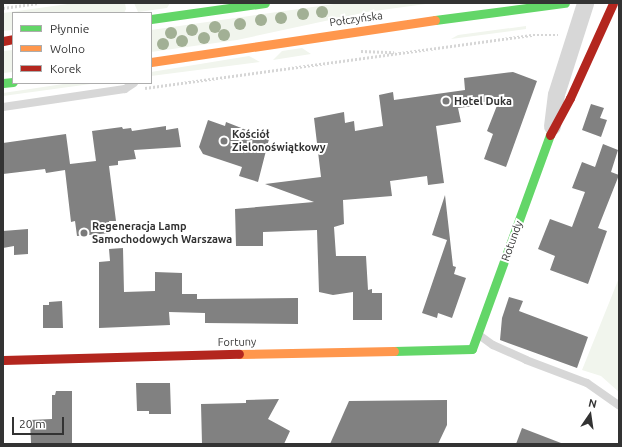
<!DOCTYPE html>
<meta charset="utf-8">
<style>
body{margin:0}
#map{position:relative;width:622px;height:447px;overflow:hidden;background:#fff;font-family:Ubuntu,sans-serif}
div>[style]{position:absolute}
[style*='--x']{left:calc(var(--x)*1px);top:calc(var(--y)*1px);width:calc(var(--w)*1px);rotate:calc(var(--a)*1deg)}
.green>*{inset:0;background:#f1f5ed}
.building>*{inset:0;background:#818181}
.path>*{height:2.5px;margin-top:-1.25px;transform-origin:0;background:repeating-linear-gradient(90deg,#d6d6d6 0 2px,transparent 0 4px)}
.lane>*{height:8px;margin:-4px;padding:0 4px;transform-origin:4px;border-radius:4px;background:#d7d7d7}
.street>*{height:17px;margin:-8.5px;padding:0 8.5px;transform-origin:8.5px;border-radius:8.5px;background:#d7d7d7}
.fast>*{height:9px;margin:-4.5px;padding:0 4.5px;transform-origin:4.5px;border-radius:4.5px;background:#63d668}
.slow>*{height:9px;margin:-4.5px;padding:0 4.5px;transform-origin:4.5px;border-radius:4.5px;background:#ff974d}
.jam>*{height:9px;margin:-4.5px;padding:0 4.5px;transform-origin:4.5px;border-radius:4.5px;background:#b3261e}
.trees>*{width:12px;height:12px;margin:-6px;border-radius:50%;background:#a2b095}
.dots>*{width:11px;height:11px;translate:-50% -50%;box-sizing:border-box;border:2px solid #fff;border-radius:50%}
span{translate:-50% -50%;white-space:nowrap;text-align:center;line-height:1.15;-webkit-text-stroke:4px #fff;paint-order:stroke}
.street-label{font-size:11px;color:#333}
.poi-label{font-size:11px;color:#333;font-weight:700}
.left{translate:0 -50%;text-align:left}
.frame{position:absolute;inset:0;border:4px solid #333;pointer-events:none}
.legend{position:absolute;left:12px;top:12px;width:140px;height:72px;box-sizing:border-box;background:#fff;border:1px solid #adadad;margin:0;padding:5px 7px;list-style:none;font-size:12px;color:#333}
.legend li{display:flex;align-items:center;gap:8px;height:20px}
.legend b{width:20px;border:1px solid #adadad}
.north{position:absolute;left:570px;top:395px;width:40px;height:40px;-webkit-text-stroke:3px #fff;paint-order:stroke;rotate:13deg;font-size:11px;font-weight:700;line-height:16px;text-align:center;color:#333}
.north::after{content:'';display:block;margin:auto;width:14px;height:18px;background:#333;clip-path:polygon(50% 0,100% 100%,50% 72%,0 100%)}
.scale{position:absolute;left:12px;top:417px;width:52px;height:18px;box-sizing:border-box;border:2px solid #333;border-top:0;padding-left:5px;font-size:12px;line-height:14px;white-space:nowrap;color:#333;-webkit-text-stroke:3px #fff;paint-order:stroke}
</style>
<div id="map">
<div class="green">
<div style="clip-path:polygon(75px 3px,125px 3px,126px 9px,124px 13px,13px 13px,13px 30px,3px 31px,3px 13px)"></div>
<div style="clip-path:polygon(134px 3px,170px 3px,167px 8px,138px 12px)"></div>
<div style="clip-path:polygon(341px 3px,433px 3px,367px 12px,237px 40px,151px 52px,151px 30px)"></div>
<div style="clip-path:polygon(526px 26px,526px 29px,451px 39px,458px 35px)"></div>
<div style="clip-path:polygon(302px 48px,311px 54px,273px 60px,282px 51px)"></div>
<div style="clip-path:polygon(13px 50px,13px 72px,3px 73px,3px 51px)"></div>
<div style="clip-path:polygon(249px 56px,260px 62px,151px 76px,151px 72px)"></div>
<div style="clip-path:polygon(70px 83px,98px 83px,3px 96px,3px 93px)"></div>
<div style="clip-path:polygon(619px 278px,619px 392px,601px 376px,582px 370px)"></div>
</div>
<div class="building">
<div style="clip-path:polygon(513px 72px,537px 81px,506px 167px,484px 159px,493px 134px,487px 131px,498px 103px,458px 108px,461px 122px,436px 126px,444px 183px,428px 185px,427px 176px,390px 181px,392px 196px,343px 200px,344px 224px,334px 227px,336px 256px,366px 256px,368px 290px,372px 289px,372px 293px,382px 293px,382px 320px,353px 320px,353px 292px,333px 295px,319px 292px,317px 230px,263px 232px,263px 246px,236px 246px,235px 209px,314px 202px,265px 184px,321px 177px,314px 118px,344px 112px,345px 123px,354px 121px,355px 131px,383px 126px,379px 95px,393px 92px,394px 100px,465px 90px,464px 78px)"></div>
<div style="clip-path:polygon(591px 104px,604px 108px,600px 118px,607px 120px,601px 137px,582px 130px)"></div>
<div style="clip-path:polygon(208px 120px,225px 126px,226px 122px,269px 139px,258px 182px,239px 176px,242px 167px,203px 154px,199px 147px)"></div>
<div style="clip-path:polygon(166px 126px,166px 130px,178px 128px,181px 147px,134px 150px,136px 159px,118px 161px,118px 165px,109px 166px,116px 221px,109px 221px,111px 233px,77px 236px,75px 221px,71px 222px,65px 170px,46px 173px,45px 169px,3px 174px,3px 143px,66px 134px,70px 164px,96px 161px,92px 131px,122px 127px,123px 129px,131px 128px,132px 131px)"></div>
<div style="clip-path:polygon(603px 144px,618px 150px,611px 172px,619px 175px,598px 228px,607px 231px,588px 284px,550px 270px,555px 256px,538px 249px,550px 219px,572px 227px,585px 192px,572px 188px,582px 162px,595px 167px)"></div>
<div style="clip-path:polygon(445px 195px,453px 266px,456px 267px,454px 274px,466px 278px,452px 318px,438px 313px,437px 318px,422px 313px,447px 240px,432px 235px)"></div>
<div style="clip-path:polygon(28px 229px,28px 254px,14px 255px,14px 246px,3px 248px,3px 231px)"></div>
<div style="clip-path:polygon(123px 248px,124px 292px,155px 291px,155px 272px,182px 273px,182px 294px,197px 294px,197px 299px,298px 298px,298px 324px,205px 323px,205px 313px,169px 312px,170px 325px,99px 328px,99px 262px,110px 261px,109px 249px)"></div>
<div style="clip-path:polygon(509px 297px,523px 301px,519px 311px,588px 337px,577px 368px,500px 340px,502px 318px)"></div>
<div style="clip-path:polygon(62px 301px,63px 328px,43px 328px,43px 305px,49px 305px,49px 302px)"></div>
<div style="clip-path:polygon(136px 383px,170px 383px,171px 414px,149px 414px,149px 411px,137px 411px)"></div>
<div style="clip-path:polygon(56px 391px,72px 391px,72px 444px,31px 443px,30px 420px,52px 419px,52px 395px,55px 395px)"></div>
<div style="clip-path:polygon(279px 399px,268px 419px,290px 431px,284px 444px,202px 444px,201px 404px,246px 403px,246px 400px)"></div>
<div style="clip-path:polygon(447px 400px,447px 425px,438px 444px,330px 444px,349px 401px)"></div>
<div style="clip-path:polygon(522px 428px,561px 443px,561px 444px,516px 444px)"></div>
</div>
<div class="path">
<div style="--x:3;--y:8;--w:36;--a:-8"></div>
<div style="--x:361;--y:51;--w:33;--a:2"></div>
<div style="--x:145;--y:88;--w:392;--a:-7.8"></div>
<div style="--x:533;--y:35;--w:25;--a:0"></div>
</div>
<div class="lane">
<div style="--x:3;--y:107;--w:123;--a:-8.4"></div>
<div style="--x:125;--y:89;--w:11;--a:-34"></div>
<div style="--x:479;--y:335;--w:17;--a:36"></div>
<div style="--x:493;--y:345;--w:36;--a:24"></div>
<div style="--x:526;--y:360;--w:65;--a:20.7"></div>
<div style="--x:587;--y:383;--w:39;--a:35"></div>
</div>
<div class="street">
<div style="--x:552;--y:126;--w:32;--a:-83"></div>
<div style="--x:556;--y:94;--w:96;--a:-72.3"></div>
</div>
<div class="fast">
<div style="--x:151;--y:19;--w:115;--a:-8"></div>
<div style="--x:435;--y:20;--w:131;--a:-7.5"></div>
<div style="--x:3;--y:83;--w:10;--a:-6"></div>
<div style="--x:394;--y:351;--w:78;--a:-1.5"></div>
<div style="--x:472;--y:349;--w:228;--a:-70"></div>
</div>
<div class="slow">
<div style="--x:151;--y:62;--w:287;--a:-8.4"></div>
<div style="--x:239;--y:354;--w:155;--a:-1.1"></div>
</div>
<div class="jam">
<div style="--x:3;--y:41;--w:10;--a:-11"></div>
<div style="--x:550;--y:135;--w:42;--a:-61.6"></div>
<div style="--x:570;--y:98;--w:104;--a:-65.6"></div>
<div style="--x:3;--y:360;--w:236;--a:-1.5"></div>
</div>
<div class="trees">
<div style="left:322px;top:12px"></div>
<div style="left:303px;top:14px"></div>
<div style="left:281px;top:18px"></div>
<div style="left:261px;top:20px"></div>
<div style="left:240px;top:24px"></div>
<div style="left:215px;top:27px"></div>
<div style="left:192px;top:30px"></div>
<div style="left:171px;top:33px"></div>
<div style="left:224px;top:35px"></div>
<div style="left:204px;top:38px"></div>
<div style="left:182px;top:41px"></div>
<div style="left:163px;top:44px"></div>
</div>
<div class="dots">
<div style="left:446px;top:101px;background:#7a7a7a"></div>
<div style="left:224px;top:141px;background:#7a7a7a"></div>
<div style="left:84px;top:233px;background:#7a7a7a"></div>
</div>
<div class="street-label">
<span style="left:356px;top:19px;rotate:-8deg">Połczyńska</span>
<span style="left:512px;top:241px;rotate:-70deg">Rotundy</span>
<span style="left:237px;top:342px;rotate:-1deg">Fortuny</span>
</div>
<div class="poi-label">
<span class="left" style="left:454px;top:101px">Hotel Duka</span>
<span class="left" style="left:232px;top:141px">Kościół<br>Zielonoświątkowy</span>
<span class="left" style="left:92px;top:233px">Regeneracja Lamp<br>Samochodowych Warszawa</span>
</div>
<div class="frame"></div>
<ul class="legend">
<li><b style="height:5px;background:#63d668"></b>Płynnie</li>
<li><b style="height:5px;background:#ff974d"></b>Wolno</li>
<li><b style="height:5px;background:#b3261e"></b>Korek</li>
</ul>
<div class="north">N</div>
<div class="scale">20 m</div>
</div>
